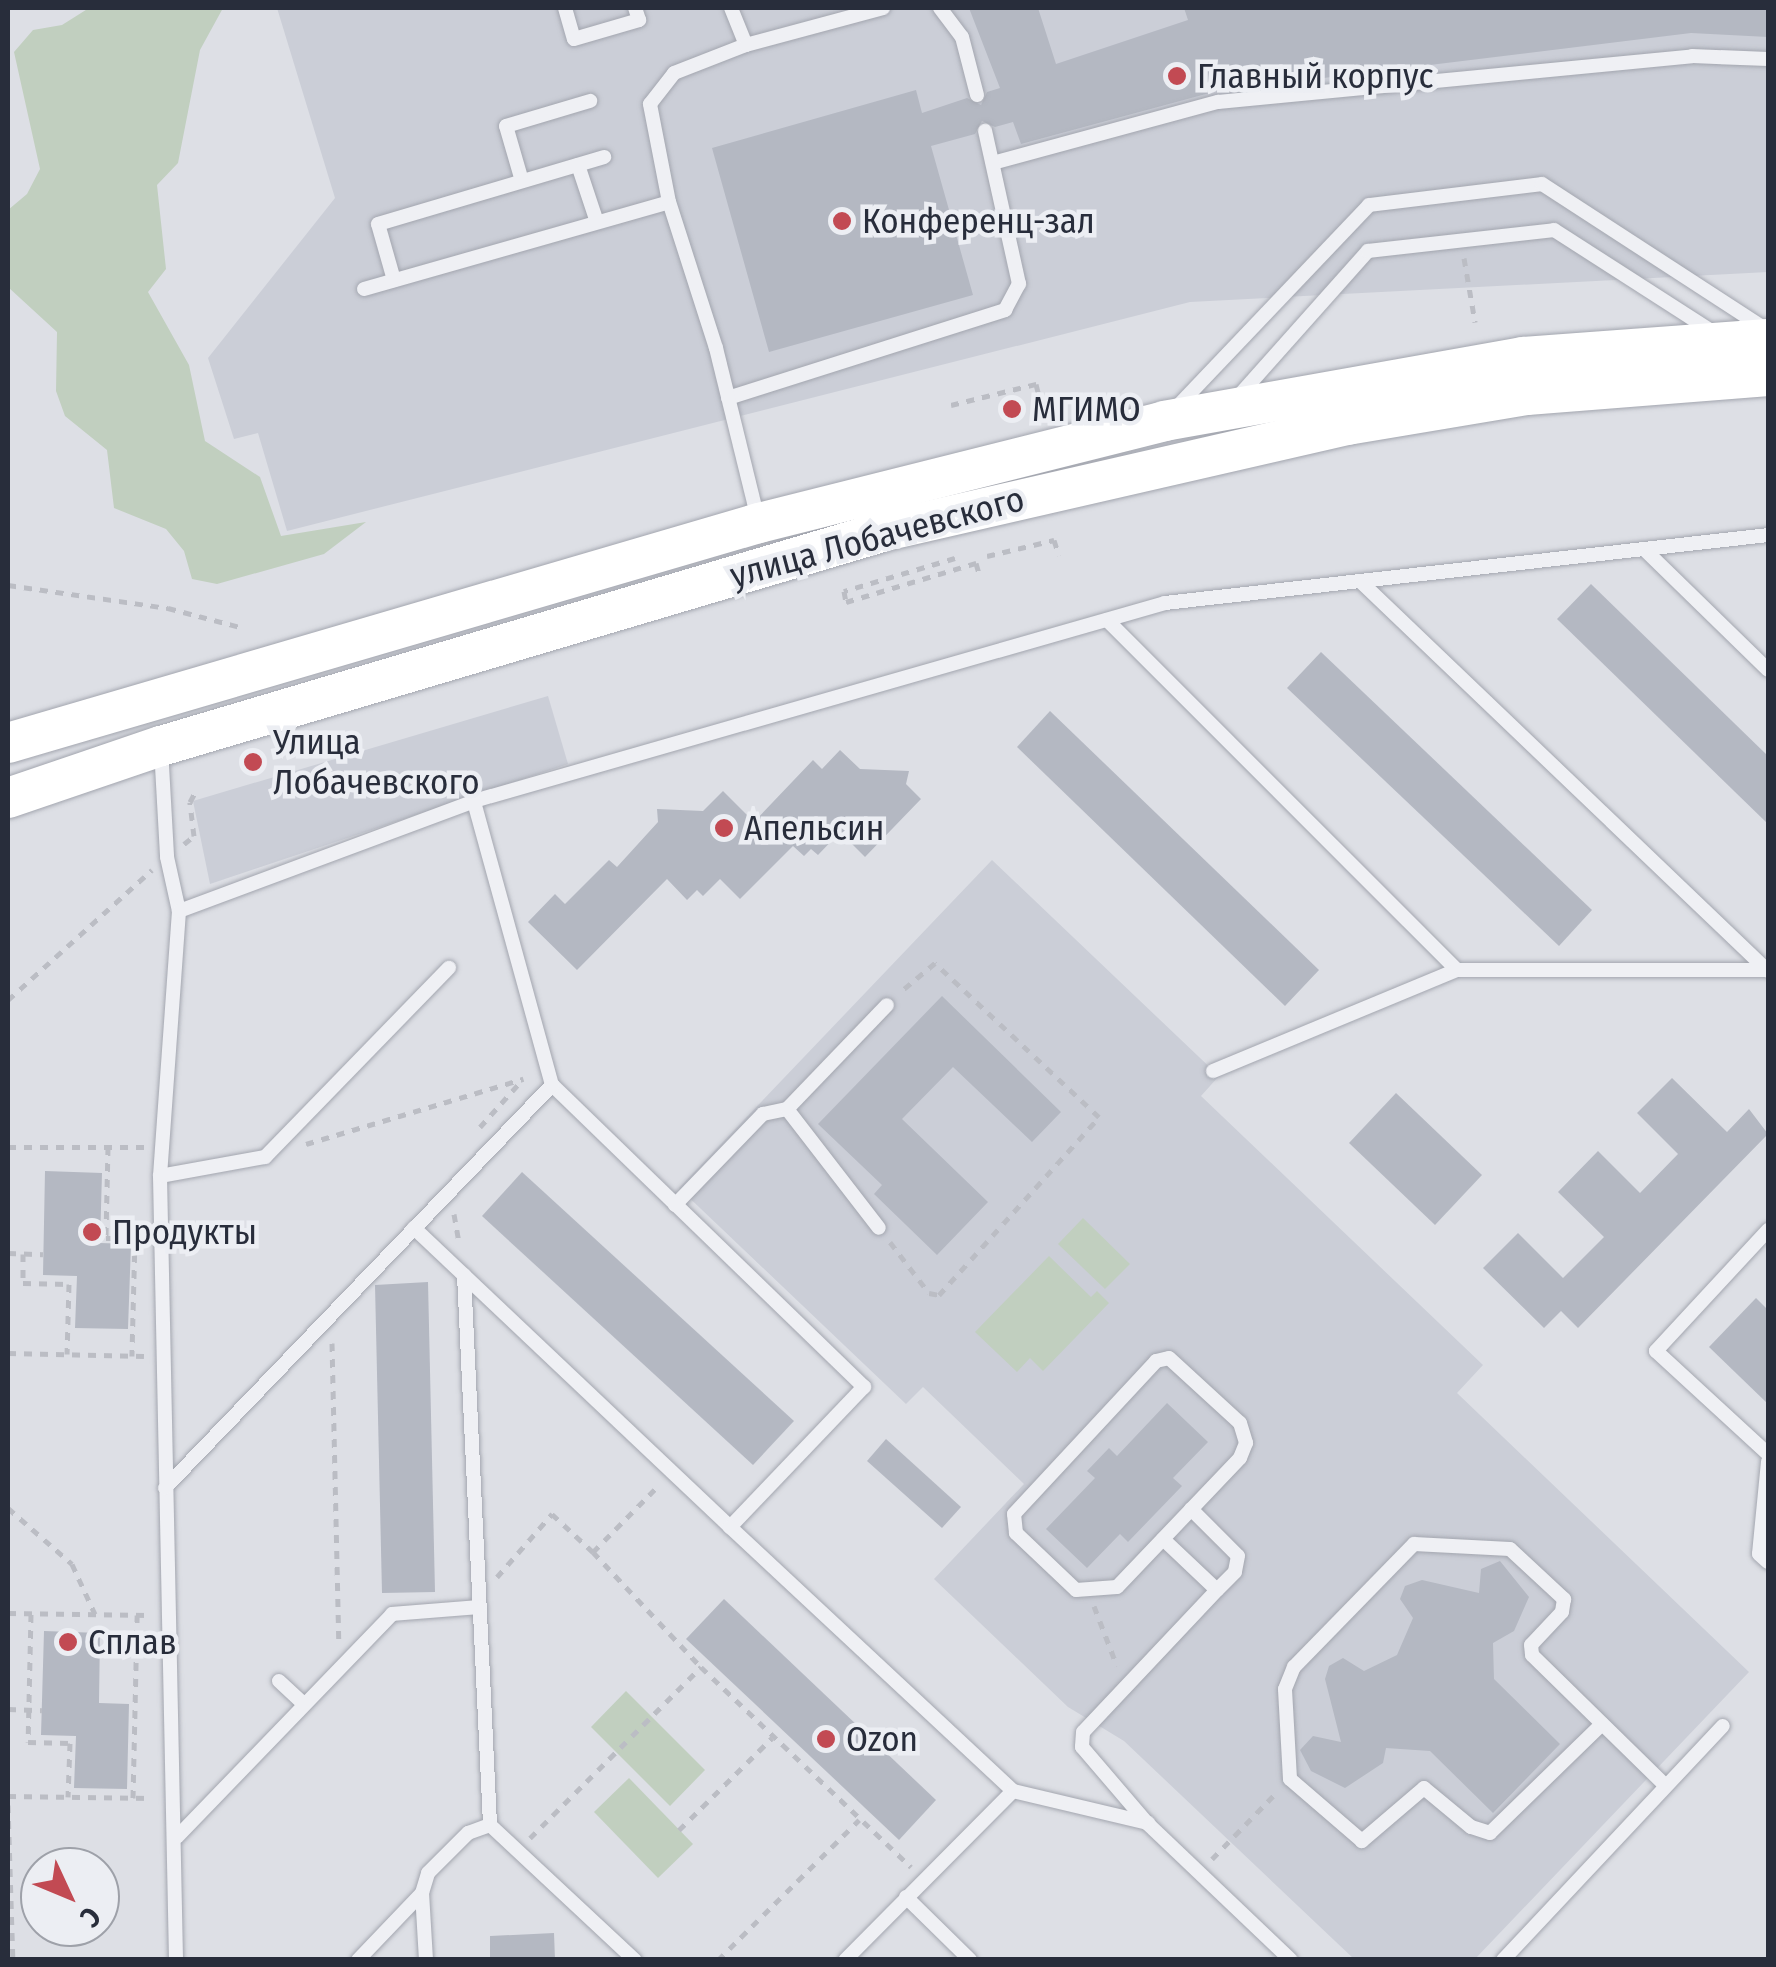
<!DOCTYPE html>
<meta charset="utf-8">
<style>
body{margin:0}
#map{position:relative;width:1776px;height:1967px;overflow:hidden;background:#dddfe5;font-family:"Fira Sans Condensed",sans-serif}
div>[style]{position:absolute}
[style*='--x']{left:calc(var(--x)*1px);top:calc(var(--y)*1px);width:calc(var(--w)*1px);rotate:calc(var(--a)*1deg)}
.built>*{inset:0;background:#cbced7}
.green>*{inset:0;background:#c1cfbf}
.building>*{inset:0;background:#b4b8c2}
.path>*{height:5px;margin-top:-2.5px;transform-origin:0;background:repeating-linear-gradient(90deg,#bbbdc4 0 8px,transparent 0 16px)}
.roads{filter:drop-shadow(0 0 2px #a3a6af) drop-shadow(0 0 2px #a3a6af)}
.lane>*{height:14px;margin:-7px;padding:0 7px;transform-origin:7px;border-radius:7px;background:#eff0f4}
.secondary>*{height:40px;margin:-20px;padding:0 20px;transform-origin:20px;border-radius:20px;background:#fff}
.dots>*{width:28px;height:28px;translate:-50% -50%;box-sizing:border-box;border:5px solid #eceef3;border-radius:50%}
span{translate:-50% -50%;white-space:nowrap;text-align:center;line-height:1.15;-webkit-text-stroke:9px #eceef3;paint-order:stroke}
.poi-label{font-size:35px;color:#282d3b}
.left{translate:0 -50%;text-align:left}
.street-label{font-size:35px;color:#282d3b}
.frame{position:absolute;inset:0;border:10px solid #282d3b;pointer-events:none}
.north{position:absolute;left:20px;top:1847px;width:100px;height:100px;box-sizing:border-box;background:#eceef3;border:2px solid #9ea1a9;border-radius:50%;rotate:134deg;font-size:28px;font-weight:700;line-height:40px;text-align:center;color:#282d3b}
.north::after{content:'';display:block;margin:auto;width:35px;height:45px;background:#c24a53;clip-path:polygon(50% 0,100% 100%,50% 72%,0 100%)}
</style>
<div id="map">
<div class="built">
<div style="clip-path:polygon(277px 8px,1768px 8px,1768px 272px,1190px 302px,287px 531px,258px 433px,234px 439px,208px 358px,335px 198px)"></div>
<div style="clip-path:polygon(548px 696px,568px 764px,210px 884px,193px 801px)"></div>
<div style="clip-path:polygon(992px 860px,1219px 1076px,1201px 1096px,1483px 1365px,1457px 1393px,1749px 1672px,1475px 1959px,1354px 1959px,1124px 1741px,1068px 1707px,934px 1579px,1024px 1484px,923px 1387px,906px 1404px,679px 1188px)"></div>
</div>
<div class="green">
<div style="clip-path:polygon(89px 8px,223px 8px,200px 50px,178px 163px,157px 185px,166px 269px,148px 292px,189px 365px,205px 441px,260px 477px,281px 536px,366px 522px,324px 554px,217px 584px,192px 579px,184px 551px,166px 529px,114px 508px,107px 450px,65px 416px,56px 391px,57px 332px,8px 287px,8px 210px,27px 194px,40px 169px,14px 52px,33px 30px,62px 25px)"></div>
<div style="clip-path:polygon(1083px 1218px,1130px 1264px,1105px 1289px,1058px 1244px)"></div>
<div style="clip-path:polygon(1049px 1256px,1091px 1297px,1097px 1291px,1109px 1303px,1043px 1371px,1030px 1358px,1017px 1372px,975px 1332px)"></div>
<div style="clip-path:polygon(626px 1691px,705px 1770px,670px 1806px,591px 1727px)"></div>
<div style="clip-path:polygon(629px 1778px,693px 1844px,658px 1878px,594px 1812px)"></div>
</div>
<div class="building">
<div style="clip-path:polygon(969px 8px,1038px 8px,1056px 64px,1188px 20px,1184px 8px,1768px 8px,1768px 37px,1691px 33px,1217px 91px,1021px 144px,1013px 122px,995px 127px,982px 121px,975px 134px,931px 146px,973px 295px,769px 352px,712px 148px,916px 90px,922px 113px,967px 98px,981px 105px,987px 92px,1000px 88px)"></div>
<div style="clip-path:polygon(1591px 584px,1768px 756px,1768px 824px,1557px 619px)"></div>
<div style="clip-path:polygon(1321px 652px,1592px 910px,1559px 946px,1287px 688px)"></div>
<div style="clip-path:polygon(1050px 711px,1319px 970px,1285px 1006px,1017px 747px)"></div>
<div style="clip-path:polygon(840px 750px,860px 769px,909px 771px,906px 784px,921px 799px,865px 857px,840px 832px,818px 855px,811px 849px,804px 856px,793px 846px,740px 899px,720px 879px,703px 896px,697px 890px,687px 900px,667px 879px,577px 970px,528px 922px,555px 894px,565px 904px,609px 860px,617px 867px,658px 822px,657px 809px,703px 811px,723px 791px,754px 822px,813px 760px,822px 769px)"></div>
<div style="clip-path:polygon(942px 996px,1061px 1112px,1032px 1142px,953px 1067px,902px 1119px,988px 1202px,937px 1255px,874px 1194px,882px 1185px,818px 1124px)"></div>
<div style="clip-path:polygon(1672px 1078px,1727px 1132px,1749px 1109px,1768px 1134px,1578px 1328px,1561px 1311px,1544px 1328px,1483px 1268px,1518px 1233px,1563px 1278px,1604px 1237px,1558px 1192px,1598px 1151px,1640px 1193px,1678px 1154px,1637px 1113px)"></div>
<div style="clip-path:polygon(1396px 1093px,1482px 1175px,1435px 1225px,1349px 1143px)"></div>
<div style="clip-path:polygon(45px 1171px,102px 1173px,100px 1243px,131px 1244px,128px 1329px,75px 1328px,77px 1276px,43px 1275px)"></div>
<div style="clip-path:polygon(522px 1172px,794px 1421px,753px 1465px,482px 1216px)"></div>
<div style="clip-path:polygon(428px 1282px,435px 1592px,382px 1593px,375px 1285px)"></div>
<div style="clip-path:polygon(1756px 1298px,1768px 1310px,1768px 1404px,1709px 1347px)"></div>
<div style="clip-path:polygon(1167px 1403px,1208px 1442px,1173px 1478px,1182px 1486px,1128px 1542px,1120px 1534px,1087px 1568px,1046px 1529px,1095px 1478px,1087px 1471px,1109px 1448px,1117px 1456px)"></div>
<div style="clip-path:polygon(886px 1439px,961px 1507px,942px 1528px,867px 1461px)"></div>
<div style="clip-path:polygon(1500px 1561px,1529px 1597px,1514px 1631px,1493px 1643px,1494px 1679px,1560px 1744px,1493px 1813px,1430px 1751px,1386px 1748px,1383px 1763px,1345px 1788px,1311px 1771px,1300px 1750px,1313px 1736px,1341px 1742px,1325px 1679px,1329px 1666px,1343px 1658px,1364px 1671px,1397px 1655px,1413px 1618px,1400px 1599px,1405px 1586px,1422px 1580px,1479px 1593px,1481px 1569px)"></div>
<div style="clip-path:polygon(724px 1599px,936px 1800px,899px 1840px,686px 1639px)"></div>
<div style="clip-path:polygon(44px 1631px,100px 1633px,99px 1703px,129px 1704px,127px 1789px,74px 1788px,76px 1736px,41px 1735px)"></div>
<div style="clip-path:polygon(554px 1933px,555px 1960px,490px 1960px,490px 1936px)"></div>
</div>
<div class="path">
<div style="--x:1464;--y:258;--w:65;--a:80.2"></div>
<div style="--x:951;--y:405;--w:88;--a:-13.9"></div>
<div style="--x:1036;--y:384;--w:16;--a:76"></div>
<div style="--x:987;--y:556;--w:69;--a:-13.4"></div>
<div style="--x:1054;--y:540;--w:16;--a:72"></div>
<div style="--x:955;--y:558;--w:116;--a:163.4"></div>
<div style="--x:844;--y:591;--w:11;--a:80"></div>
<div style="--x:846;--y:602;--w:136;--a:-16.7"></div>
<div style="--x:976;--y:563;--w:15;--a:74"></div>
<div style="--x:8;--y:585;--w:162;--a:8.2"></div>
<div style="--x:168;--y:608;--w:74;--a:14.8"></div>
<div style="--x:184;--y:844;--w:13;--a:-39"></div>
<div style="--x:194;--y:836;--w:34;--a:-97"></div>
<div style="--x:190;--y:802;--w:15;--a:-62"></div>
<div style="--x:8;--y:1000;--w:194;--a:-42.1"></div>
<div style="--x:480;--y:1127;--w:64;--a:-48.1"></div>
<div style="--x:306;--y:1144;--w:227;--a:-16.7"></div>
<div style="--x:8;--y:1147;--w:136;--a:0"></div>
<div style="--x:108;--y:1147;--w:91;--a:91.3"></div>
<div style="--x:106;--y:1238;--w:29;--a:0"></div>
<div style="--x:135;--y:1238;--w:118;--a:91.5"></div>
<div style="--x:454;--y:1214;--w:28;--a:80"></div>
<div style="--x:890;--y:1242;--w:64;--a:52.6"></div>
<div style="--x:929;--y:1293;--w:10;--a:11"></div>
<div style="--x:939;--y:1295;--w:239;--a:-48"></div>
<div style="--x:1099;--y:1117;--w:225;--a:-136.8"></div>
<div style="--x:935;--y:963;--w:47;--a:140.2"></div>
<div style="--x:8;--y:1253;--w:35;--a:2"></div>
<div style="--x:23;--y:1254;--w:29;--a:90"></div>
<div style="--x:23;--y:1283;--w:46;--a:1.2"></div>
<div style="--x:69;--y:1284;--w:70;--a:91.6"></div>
<div style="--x:332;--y:1343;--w:298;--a:88.7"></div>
<div style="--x:8;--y:1353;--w:136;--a:1.3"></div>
<div style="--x:8;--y:1508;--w:85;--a:41.2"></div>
<div style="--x:72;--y:1564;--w:55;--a:65.3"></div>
<div style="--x:593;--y:1552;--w:158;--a:46.8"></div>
<div style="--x:701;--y:1667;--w:290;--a:43.6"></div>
<div style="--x:497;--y:1577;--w:84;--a:-48.9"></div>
<div style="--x:552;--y:1514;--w:56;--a:42.8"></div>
<div style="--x:593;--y:1552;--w:94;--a:-45.4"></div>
<div style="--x:1094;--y:1606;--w:64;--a:69"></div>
<div style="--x:8;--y:1613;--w:141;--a:0.8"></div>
<div style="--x:31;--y:1614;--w:128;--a:91.3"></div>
<div style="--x:28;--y:1742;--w:42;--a:1.4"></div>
<div style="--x:70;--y:1743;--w:54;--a:92.1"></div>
<div style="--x:8;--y:1709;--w:34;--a:2"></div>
<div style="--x:8;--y:1796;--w:144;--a:0.8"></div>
<div style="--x:133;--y:1798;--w:183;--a:-88.7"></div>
<div style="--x:8;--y:1805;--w:155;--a:88.2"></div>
<div style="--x:679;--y:1830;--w:131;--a:-44.7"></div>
<div style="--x:530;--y:1838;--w:242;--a:-45"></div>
<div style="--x:1212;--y:1859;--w:93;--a:-45.9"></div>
<div style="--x:718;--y:1960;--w:199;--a:-44.8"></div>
</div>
<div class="roads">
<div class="lane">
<div style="--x:565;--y:8;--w:32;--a:74"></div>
<div style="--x:574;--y:39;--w:68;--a:-16.3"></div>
<div style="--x:639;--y:20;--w:13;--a:-108"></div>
<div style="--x:731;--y:8;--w:40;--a:68"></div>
<div style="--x:940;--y:8;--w:36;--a:53"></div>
<div style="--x:962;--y:37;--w:60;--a:75.5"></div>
<div style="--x:993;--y:163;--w:233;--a:-15.2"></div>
<div style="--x:1218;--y:102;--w:476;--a:-5.5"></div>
<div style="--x:1692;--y:56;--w:76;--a:2.3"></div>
<div style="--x:578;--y:165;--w:60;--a:71.6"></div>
<div style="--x:522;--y:181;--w:57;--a:-106.2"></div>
<div style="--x:506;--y:126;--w:88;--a:-16.6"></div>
<div style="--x:394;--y:280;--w:58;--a:-105.9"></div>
<div style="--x:378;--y:224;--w:236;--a:-16.5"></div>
<div style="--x:364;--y:289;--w:317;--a:-15.9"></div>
<div style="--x:728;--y:398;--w:291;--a:-17.6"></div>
<div style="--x:1005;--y:310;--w:30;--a:-62"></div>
<div style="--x:1019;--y:284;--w:157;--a:-102.5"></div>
<div style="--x:1237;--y:398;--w:197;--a:-48.3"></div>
<div style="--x:1368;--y:251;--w:187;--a:-6.4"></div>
<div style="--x:1554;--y:230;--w:189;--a:32.7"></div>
<div style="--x:1176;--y:408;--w:280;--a:-46.4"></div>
<div style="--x:1369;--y:205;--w:174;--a:-6.9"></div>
<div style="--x:1542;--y:184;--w:270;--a:33"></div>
<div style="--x:758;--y:519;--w:176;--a:-103.8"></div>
<div style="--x:716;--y:348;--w:153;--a:-107.8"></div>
<div style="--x:669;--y:202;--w:100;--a:-101"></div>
<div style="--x:650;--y:104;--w:39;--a:-52"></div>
<div style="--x:674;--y:73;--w:77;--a:-21.3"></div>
<div style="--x:746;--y:45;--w:142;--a:-15.1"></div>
<div style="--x:1644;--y:549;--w:173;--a:44.3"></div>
<div style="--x:1360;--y:581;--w:564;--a:43.71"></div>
<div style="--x:1107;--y:620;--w:495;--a:45"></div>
<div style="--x:161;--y:748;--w:109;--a:86.8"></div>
<div style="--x:167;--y:857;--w:55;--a:77.5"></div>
<div style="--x:179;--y:911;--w:266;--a:94.1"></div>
<div style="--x:160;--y:1176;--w:784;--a:88.83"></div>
<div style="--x:179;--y:911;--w:315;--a:-20.4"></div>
<div style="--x:474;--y:801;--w:719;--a:-15.99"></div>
<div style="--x:1165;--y:603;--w:607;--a:-6.43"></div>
<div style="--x:1213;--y:1071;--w:264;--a:-22.5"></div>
<div style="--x:1457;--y:970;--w:310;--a:0"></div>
<div style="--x:787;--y:1109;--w:150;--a:52.3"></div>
<div style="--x:160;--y:1176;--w:107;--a:-10.3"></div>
<div style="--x:265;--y:1157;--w:264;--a:-45.8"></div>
<div style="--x:675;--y:1205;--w:127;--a:-46"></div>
<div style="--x:763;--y:1114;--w:25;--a:-12"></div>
<div style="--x:787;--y:1109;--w:144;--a:-46.1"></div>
<div style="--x:414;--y:1228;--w:435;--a:43.4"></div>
<div style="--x:730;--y:1527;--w:194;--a:-46.3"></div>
<div style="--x:864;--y:1387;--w:434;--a:-135.9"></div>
<div style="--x:552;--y:1085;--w:295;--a:-105.4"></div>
<div style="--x:1768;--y:1230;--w:165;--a:132.8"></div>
<div style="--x:1656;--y:1351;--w:152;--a:42.6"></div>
<div style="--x:464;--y:1275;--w:551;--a:87.29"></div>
<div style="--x:1169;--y:1358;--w:96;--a:42.5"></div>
<div style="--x:1240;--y:1423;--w:21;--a:73"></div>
<div style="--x:1246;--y:1443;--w:16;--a:112"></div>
<div style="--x:1240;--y:1458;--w:178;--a:133.6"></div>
<div style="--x:1117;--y:1587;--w:41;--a:175.8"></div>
<div style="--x:1076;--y:1590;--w:83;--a:-136.5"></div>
<div style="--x:1016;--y:1533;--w:19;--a:-96"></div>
<div style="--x:1014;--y:1514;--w:209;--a:-47.1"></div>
<div style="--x:1156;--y:1361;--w:13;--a:-13"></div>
<div style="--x:1768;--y:1462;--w:92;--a:95.6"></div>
<div style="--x:1759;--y:1554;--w:12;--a:42"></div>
<div style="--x:165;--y:1488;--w:559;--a:-46.16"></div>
<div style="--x:1191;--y:1509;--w:66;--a:45"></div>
<div style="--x:1238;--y:1556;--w:16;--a:101"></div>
<div style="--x:1235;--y:1572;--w:25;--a:135"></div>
<div style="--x:730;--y:1527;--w:387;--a:43"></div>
<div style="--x:1013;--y:1791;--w:238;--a:134.8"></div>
<div style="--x:1163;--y:1539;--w:74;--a:43.4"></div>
<div style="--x:1217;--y:1590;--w:195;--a:133.3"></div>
<div style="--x:1083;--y:1732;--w:15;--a:94"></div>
<div style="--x:1082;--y:1747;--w:101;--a:49.4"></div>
<div style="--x:1148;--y:1824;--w:197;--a:43.6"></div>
<div style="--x:279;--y:1681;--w:34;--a:43"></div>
<div style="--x:1602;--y:1724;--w:156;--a:135.8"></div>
<div style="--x:1490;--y:1833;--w:20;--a:-162"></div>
<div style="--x:1471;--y:1827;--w:61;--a:-140.3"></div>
<div style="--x:1424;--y:1788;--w:82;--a:139.5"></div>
<div style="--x:1362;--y:1841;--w:95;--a:-139.3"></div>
<div style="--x:1290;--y:1779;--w:90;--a:-93.2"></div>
<div style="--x:1285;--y:1689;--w:24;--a:-68"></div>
<div style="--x:1294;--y:1667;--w:172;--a:-45.7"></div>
<div style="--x:1414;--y:1544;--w:96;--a:3"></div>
<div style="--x:1510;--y:1549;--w:74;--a:42.8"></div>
<div style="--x:1564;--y:1599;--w:13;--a:99"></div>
<div style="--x:1562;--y:1612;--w:45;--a:133.2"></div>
<div style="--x:1531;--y:1645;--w:10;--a:84"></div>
<div style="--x:1532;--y:1655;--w:187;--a:44.4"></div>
<div style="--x:1013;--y:1791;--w:139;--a:13.3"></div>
<div style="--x:177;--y:1837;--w:310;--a:-46"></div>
<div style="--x:392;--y:1614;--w:87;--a:-4.6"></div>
<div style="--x:906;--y:1897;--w:90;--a:44.5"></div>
<div style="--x:358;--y:1960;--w:93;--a:-46.3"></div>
<div style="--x:426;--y:1960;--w:67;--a:-93.4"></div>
<div style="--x:422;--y:1893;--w:21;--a:-73"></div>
<div style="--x:428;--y:1873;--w:57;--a:-45"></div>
<div style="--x:468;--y:1833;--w:23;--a:-20"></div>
<div style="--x:490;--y:1825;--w:198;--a:43"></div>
<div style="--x:1503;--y:1960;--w:321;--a:-46.8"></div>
</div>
<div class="secondary">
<div style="--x:8;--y:743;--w:783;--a:-16.33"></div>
<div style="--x:759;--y:523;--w:418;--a:-14.1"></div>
<div style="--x:1164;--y:421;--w:365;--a:-10.1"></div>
<div style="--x:1523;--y:357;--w:246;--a:-4.2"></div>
<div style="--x:8;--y:798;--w:162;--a:-18.8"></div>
<div style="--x:161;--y:746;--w:759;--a:-16.53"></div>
<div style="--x:889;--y:530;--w:470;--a:-12.9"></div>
<div style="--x:1347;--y:425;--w:182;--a:-9.5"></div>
<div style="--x:1527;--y:395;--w:242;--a:-4.5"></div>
</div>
</div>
<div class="dots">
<div style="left:1177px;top:76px;background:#c24a53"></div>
<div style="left:842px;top:221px;background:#c24a53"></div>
<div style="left:1012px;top:409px;background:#c24a53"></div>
<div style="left:253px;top:762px;background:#c24a53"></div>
<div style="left:724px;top:828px;background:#c24a53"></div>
<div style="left:92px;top:1232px;background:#c24a53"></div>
<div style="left:68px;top:1642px;background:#c24a53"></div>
<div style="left:826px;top:1739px;background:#c24a53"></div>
</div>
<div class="poi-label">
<span class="left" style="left:1197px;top:76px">Главный корпус</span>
<span class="left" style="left:862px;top:221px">Конференц-зал</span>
<span class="left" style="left:1032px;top:409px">МГИМО</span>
<span class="left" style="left:273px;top:762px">Улица<br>Лобачевского</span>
<span class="left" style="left:744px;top:828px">Апельсин</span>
<span class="left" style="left:112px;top:1232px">Продукты</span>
<span class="left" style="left:88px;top:1642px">Сплав</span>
<span class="left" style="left:846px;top:1739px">Ozon</span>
</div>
<div class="street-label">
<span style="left:877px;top:537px;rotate:-15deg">улица Лобачевского</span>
</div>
<div class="frame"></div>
<div class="north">С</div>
</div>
